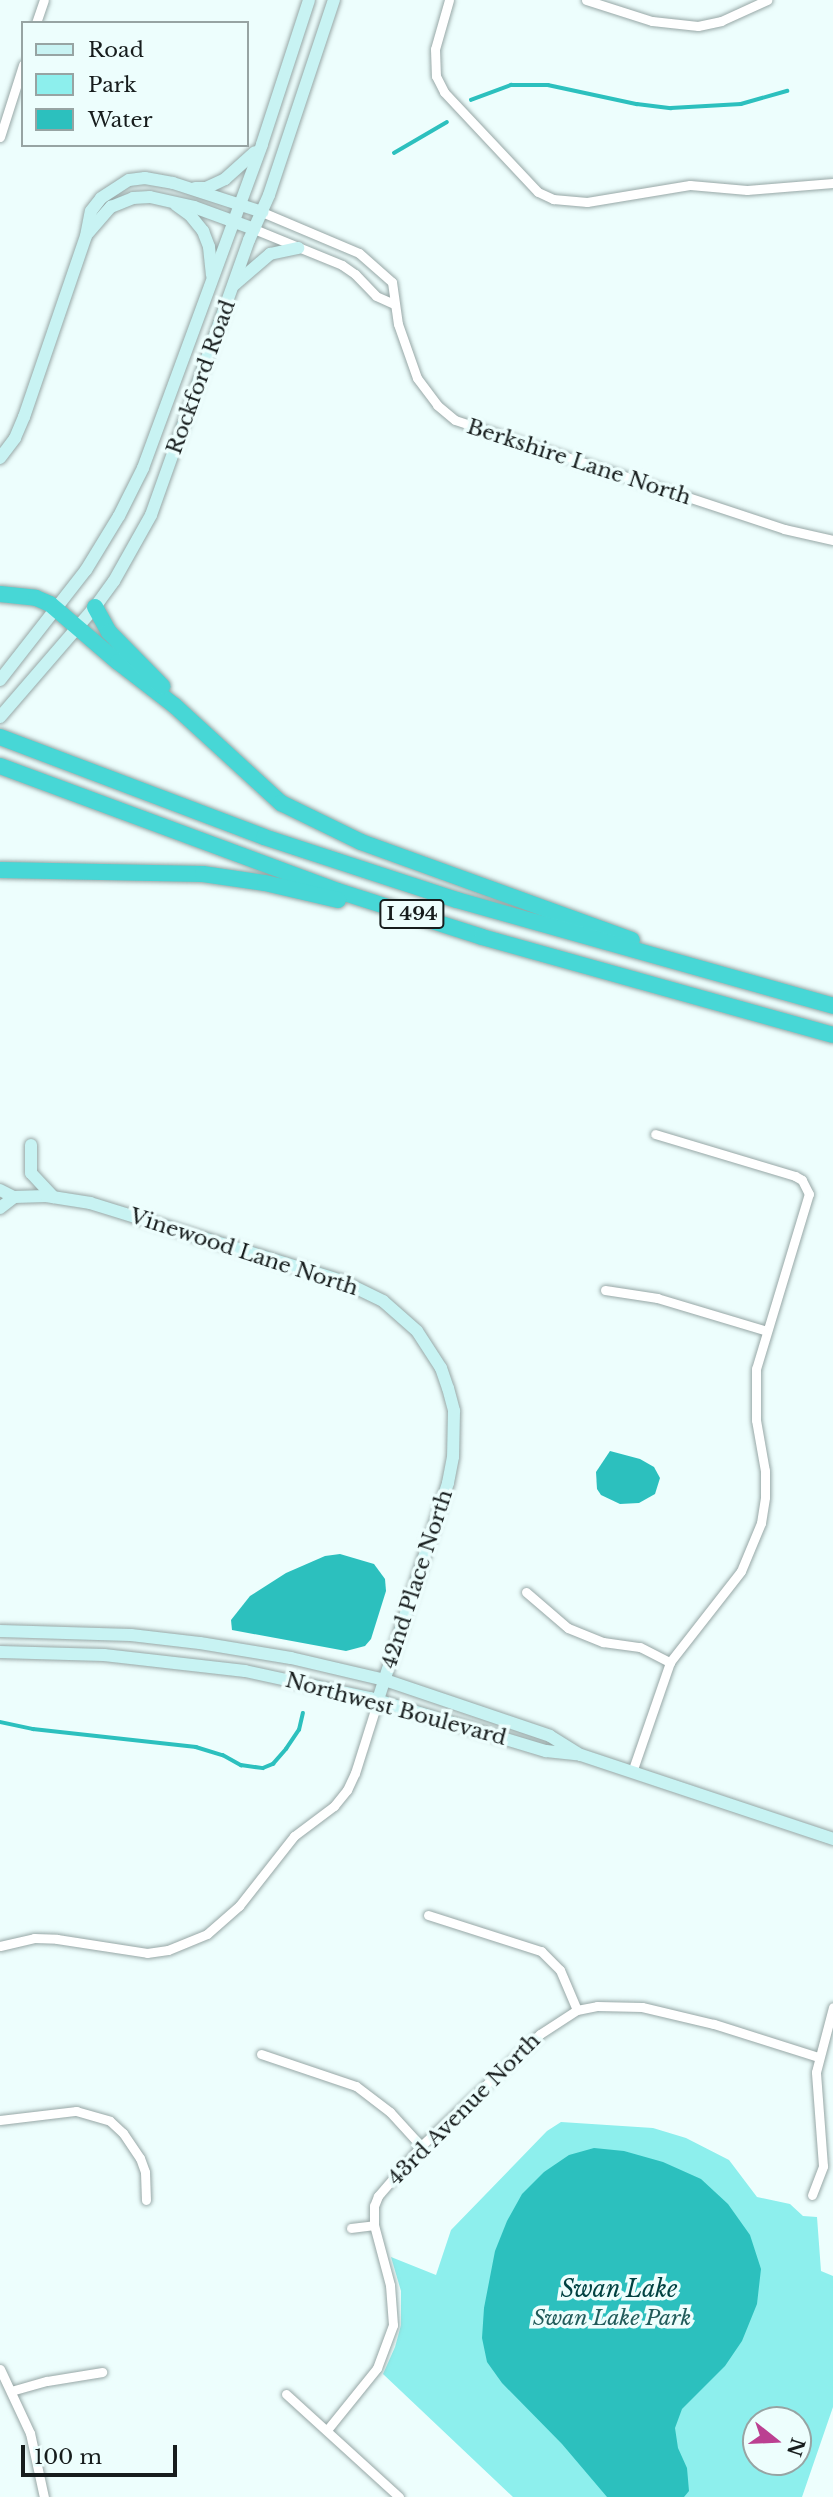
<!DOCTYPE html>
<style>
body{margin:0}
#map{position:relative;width:833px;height:2497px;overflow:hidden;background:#edfefd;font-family:"Libre Baskerville",serif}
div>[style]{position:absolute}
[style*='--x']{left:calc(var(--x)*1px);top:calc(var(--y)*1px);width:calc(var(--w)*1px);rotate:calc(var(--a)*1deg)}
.green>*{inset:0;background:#8defed}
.water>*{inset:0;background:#2cc0be}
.stream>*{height:3.5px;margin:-1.75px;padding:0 1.75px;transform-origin:1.75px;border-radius:1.75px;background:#2cc0be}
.roads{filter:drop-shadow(0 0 2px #97a7a6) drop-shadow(0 0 2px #97a7a6)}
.street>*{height:9px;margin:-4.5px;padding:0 4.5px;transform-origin:4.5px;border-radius:4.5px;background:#fff}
.secondary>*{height:12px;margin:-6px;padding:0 6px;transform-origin:6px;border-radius:6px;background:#c8f3f3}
.highway>*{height:16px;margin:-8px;padding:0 8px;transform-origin:8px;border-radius:8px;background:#47d7d6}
span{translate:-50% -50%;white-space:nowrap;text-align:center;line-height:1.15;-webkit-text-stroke:7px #edfefd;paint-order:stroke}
.shield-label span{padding:2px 5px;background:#edfefd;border:2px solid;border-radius:5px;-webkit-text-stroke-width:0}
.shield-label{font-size:19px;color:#171d1d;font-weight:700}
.street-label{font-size:21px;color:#171d1d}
.park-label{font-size:21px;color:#225b5a;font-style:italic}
.water-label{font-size:23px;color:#004141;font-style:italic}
.legend{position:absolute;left:21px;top:21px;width:228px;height:126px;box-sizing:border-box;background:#edfefd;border:2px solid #97a4a3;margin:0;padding:9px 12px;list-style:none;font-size:21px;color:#171d1d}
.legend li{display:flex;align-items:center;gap:14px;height:35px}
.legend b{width:35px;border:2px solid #97a4a3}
.north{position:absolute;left:742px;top:2406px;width:70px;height:70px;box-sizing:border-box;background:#edfefd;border:2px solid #97a4a3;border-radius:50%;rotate:108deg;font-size:19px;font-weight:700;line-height:28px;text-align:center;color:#171d1d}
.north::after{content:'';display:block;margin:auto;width:24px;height:32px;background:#bb4091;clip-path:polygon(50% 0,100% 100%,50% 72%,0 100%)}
.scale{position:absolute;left:21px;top:2445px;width:156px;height:32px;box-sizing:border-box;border:4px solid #171d1d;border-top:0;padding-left:9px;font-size:21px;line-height:24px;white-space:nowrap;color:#171d1d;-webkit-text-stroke:5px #edfefd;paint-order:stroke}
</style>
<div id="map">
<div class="green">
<div style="clip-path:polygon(evenodd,561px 2122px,653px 2128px,686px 2138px,729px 2160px,757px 2197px,790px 2204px,803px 2216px,817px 2217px,821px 2271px,833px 2276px,833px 2407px,802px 2497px,513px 2497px,383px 2374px,395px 2347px,401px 2325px,401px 2291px,391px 2257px,436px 2275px,451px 2230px,547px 2131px,561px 2122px,756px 2420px,798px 2420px,798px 2462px,756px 2462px,756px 2420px)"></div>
</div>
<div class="water">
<div style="clip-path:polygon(610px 1451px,640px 1459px,654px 1467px,660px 1478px,655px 1494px,639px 1503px,620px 1504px,601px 1495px,597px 1489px,596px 1472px)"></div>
<div style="clip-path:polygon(340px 1554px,374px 1564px,385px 1579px,386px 1591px,371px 1639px,365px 1646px,346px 1651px,232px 1630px,231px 1620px,250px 1596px,286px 1573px,325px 1556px)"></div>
<div style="clip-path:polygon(594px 2148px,624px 2151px,663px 2162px,701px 2179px,728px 2204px,750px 2235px,761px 2269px,757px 2304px,742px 2341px,725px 2366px,682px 2409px,675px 2428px,678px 2448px,687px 2468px,689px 2491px,684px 2497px,607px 2497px,562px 2444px,502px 2383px,487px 2362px,482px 2338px,484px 2308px,495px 2251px,507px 2221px,522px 2194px,544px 2172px,569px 2155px)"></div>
</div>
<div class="stream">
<div style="--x:471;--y:100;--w:43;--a:-20.6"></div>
<div style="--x:511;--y:85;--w:37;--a:0"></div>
<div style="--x:548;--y:85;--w:91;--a:12.1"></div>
<div style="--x:637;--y:104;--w:34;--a:7"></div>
<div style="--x:671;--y:108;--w:70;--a:-3.3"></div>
<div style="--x:741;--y:104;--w:48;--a:-15.8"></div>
<div style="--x:394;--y:153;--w:61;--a:-30.3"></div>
<div style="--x:0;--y:1722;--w:34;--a:12"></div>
<div style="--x:33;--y:1729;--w:164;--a:6.3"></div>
<div style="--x:196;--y:1747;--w:28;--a:17"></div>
<div style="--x:223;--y:1755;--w:21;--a:29"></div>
<div style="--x:241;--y:1765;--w:22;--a:8"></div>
<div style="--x:263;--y:1768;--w:11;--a:-22"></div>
<div style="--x:273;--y:1764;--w:20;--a:-49"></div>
<div style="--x:286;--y:1749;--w:23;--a:-56"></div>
<div style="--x:299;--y:1730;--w:17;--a:-77"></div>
</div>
<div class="roads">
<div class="street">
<div style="--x:449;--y:0;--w:51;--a:105.9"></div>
<div style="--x:435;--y:49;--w:27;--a:88"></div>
<div style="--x:436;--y:76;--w:18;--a:63"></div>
<div style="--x:444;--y:92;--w:137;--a:46.8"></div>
<div style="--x:538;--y:192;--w:17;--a:25"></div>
<div style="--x:553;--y:199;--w:34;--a:5"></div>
<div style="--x:587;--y:202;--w:104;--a:-9.4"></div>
<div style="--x:690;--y:185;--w:57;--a:5"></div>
<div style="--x:747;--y:190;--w:86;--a:-4.7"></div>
<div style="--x:586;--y:0;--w:69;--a:17.7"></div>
<div style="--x:652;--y:21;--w:46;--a:6.2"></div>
<div style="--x:698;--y:26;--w:24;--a:-12"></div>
<div style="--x:721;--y:21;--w:51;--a:-24.5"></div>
<div style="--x:36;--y:23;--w:24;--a:-71"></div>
<div style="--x:0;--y:137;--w:76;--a:-72.3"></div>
<div style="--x:262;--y:212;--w:105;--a:22.9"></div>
<div style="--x:359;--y:253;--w:44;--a:41.3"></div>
<div style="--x:392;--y:282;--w:42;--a:81.9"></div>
<div style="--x:398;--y:324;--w:57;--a:70.6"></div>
<div style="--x:417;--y:378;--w:34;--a:53"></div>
<div style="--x:437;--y:405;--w:23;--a:40"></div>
<div style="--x:455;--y:420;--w:347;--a:18.3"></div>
<div style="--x:784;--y:529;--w:50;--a:12.7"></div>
<div style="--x:254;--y:229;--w:95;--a:22.2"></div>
<div style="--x:342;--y:265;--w:16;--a:35"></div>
<div style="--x:355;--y:274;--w:30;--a:46"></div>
<div style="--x:376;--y:296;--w:20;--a:24"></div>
<div style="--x:605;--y:1290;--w:53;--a:8.7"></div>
<div style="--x:657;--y:1298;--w:115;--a:16.7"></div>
<div style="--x:526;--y:1592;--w:55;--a:40.6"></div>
<div style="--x:568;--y:1628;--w:38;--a:22"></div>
<div style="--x:603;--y:1642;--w:37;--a:8"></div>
<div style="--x:640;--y:1647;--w:34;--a:27"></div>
<div style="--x:632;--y:1772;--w:116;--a:-70.9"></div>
<div style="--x:670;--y:1662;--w:115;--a:-52"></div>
<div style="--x:741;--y:1571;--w:52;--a:-67.4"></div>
<div style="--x:761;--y:1523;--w:26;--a:-81"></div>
<div style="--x:765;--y:1497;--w:26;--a:-90"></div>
<div style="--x:765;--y:1471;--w:52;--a:-100"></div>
<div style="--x:756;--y:1420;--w:51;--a:-90"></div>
<div style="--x:756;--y:1369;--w:183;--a:-73.2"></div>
<div style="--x:809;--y:1194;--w:16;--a:-117"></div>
<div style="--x:802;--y:1180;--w:8;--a:-150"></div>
<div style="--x:795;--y:1176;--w:146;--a:-163.3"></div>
<div style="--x:428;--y:1915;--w:119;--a:17.7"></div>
<div style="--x:541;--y:1951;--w:27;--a:45"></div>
<div style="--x:560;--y:1970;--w:43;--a:67"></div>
<div style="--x:577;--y:2010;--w:20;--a:-11"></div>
<div style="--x:597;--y:2006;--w:45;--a:1.3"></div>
<div style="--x:642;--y:2007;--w:74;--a:13.3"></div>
<div style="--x:714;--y:2024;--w:109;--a:17.6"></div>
<div style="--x:0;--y:1946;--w:35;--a:-13"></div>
<div style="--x:34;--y:1938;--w:23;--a:2"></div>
<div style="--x:57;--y:1939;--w:91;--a:8.8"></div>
<div style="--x:147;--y:1953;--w:21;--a:-8"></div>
<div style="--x:168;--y:1950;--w:42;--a:-22.3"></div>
<div style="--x:207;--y:1934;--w:43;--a:-41.2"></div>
<div style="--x:239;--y:1906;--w:89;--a:-51.8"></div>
<div style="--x:294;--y:1836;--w:50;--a:-36.9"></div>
<div style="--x:334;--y:1806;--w:21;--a:-51"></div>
<div style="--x:347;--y:1790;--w:19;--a:-65"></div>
<div style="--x:355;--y:1773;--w:77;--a:-72.5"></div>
<div style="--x:261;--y:2054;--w:100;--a:18.6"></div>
<div style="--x:356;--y:2086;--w:43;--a:37.4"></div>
<div style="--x:390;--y:2112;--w:46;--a:47.6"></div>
<div style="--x:0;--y:2120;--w:77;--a:-6.8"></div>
<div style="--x:76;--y:2111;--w:35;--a:16"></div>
<div style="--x:110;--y:2121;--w:18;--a:43"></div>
<div style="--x:123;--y:2133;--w:30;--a:56"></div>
<div style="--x:140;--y:2158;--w:15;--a:70"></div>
<div style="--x:145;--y:2172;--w:28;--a:88"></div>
<div style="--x:812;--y:2195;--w:31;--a:-69"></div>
<div style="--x:823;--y:2166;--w:94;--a:-94.3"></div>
<div style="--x:816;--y:2072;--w:67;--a:-75.3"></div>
<div style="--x:351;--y:2228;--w:23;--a:-7"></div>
<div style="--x:0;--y:2369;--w:71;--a:64.9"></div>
<div style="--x:30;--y:2433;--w:66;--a:77.7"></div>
<div style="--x:11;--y:2391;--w:37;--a:-16"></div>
<div style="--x:47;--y:2381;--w:56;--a:-9.3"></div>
<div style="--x:286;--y:2394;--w:153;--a:42.3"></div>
<div style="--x:327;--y:2430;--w:80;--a:-51.1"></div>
<div style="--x:377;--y:2368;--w:46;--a:-69.6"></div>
<div style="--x:393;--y:2325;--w:40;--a:-94.3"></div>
<div style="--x:390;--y:2285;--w:62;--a:-104.9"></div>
<div style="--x:374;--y:2225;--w:19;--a:-90"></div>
<div style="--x:374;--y:2206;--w:11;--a:-68"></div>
<div style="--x:378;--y:2196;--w:66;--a:-49.3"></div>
<div style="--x:421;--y:2146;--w:163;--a:-43.3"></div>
<div style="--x:540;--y:2034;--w:44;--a:-33"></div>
</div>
<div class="secondary">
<div style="--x:195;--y:188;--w:11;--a:0"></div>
<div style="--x:206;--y:188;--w:21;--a:-25"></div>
<div style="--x:225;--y:179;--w:40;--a:-42"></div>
<div style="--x:176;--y:205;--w:17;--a:36"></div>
<div style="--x:190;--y:215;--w:21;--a:51"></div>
<div style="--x:203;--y:231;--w:17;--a:69"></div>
<div style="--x:209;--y:247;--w:28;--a:84"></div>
<div style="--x:88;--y:233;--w:35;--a:-49"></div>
<div style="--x:111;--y:207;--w:24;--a:-22"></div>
<div style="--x:133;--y:198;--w:17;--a:-3"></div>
<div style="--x:150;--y:197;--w:45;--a:12.8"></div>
<div style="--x:194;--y:207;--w:64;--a:20.1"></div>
<div style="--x:234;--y:285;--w:48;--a:-40.7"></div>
<div style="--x:270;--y:254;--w:29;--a:-12"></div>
<div style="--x:0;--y:458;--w:25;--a:-53"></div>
<div style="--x:15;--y:438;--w:23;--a:-67"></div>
<div style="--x:24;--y:417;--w:191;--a:-71.1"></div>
<div style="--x:86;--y:236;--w:25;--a:-79"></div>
<div style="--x:91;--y:211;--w:16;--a:-52"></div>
<div style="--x:101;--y:198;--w:33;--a:-33"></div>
<div style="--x:129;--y:180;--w:16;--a:-7"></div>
<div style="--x:145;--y:178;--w:28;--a:10"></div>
<div style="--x:173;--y:183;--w:94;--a:18"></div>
<div style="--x:0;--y:680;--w:140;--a:-52"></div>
<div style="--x:86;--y:570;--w:63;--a:-58.6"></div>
<div style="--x:119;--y:516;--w:54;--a:-63.4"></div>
<div style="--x:143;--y:468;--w:345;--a:-69.8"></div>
<div style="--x:262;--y:144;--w:151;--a:-71.9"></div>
<div style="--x:0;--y:717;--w:145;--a:-49.2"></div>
<div style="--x:95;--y:607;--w:32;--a:-54"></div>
<div style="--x:114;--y:581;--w:76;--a:-60.7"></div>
<div style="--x:151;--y:515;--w:292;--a:-70.4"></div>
<div style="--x:249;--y:240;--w:49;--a:-66"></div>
<div style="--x:269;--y:195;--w:206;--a:-71.6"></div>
<div style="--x:31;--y:1145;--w:28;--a:90"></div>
<div style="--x:31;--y:1173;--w:33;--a:47"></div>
<div style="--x:0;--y:1190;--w:16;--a:27"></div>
<div style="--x:14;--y:1197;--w:32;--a:-2"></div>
<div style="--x:46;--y:1196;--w:45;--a:9"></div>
<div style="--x:90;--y:1203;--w:264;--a:17.2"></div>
<div style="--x:342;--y:1281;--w:46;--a:26"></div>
<div style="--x:383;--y:1301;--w:45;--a:41.4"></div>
<div style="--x:417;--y:1331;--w:44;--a:57"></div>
<div style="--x:441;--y:1368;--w:21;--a:71"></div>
<div style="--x:448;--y:1388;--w:24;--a:75"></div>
<div style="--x:454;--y:1411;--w:46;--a:91.2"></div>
<div style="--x:453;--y:1457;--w:26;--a:101"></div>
<div style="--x:448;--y:1483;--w:228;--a:107.9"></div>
<div style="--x:0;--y:1208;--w:18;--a:-38"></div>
<div style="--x:0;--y:1631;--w:131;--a:1.7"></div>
<div style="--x:131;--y:1635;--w:69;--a:6.6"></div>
<div style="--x:200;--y:1643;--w:92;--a:9.4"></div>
<div style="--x:291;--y:1658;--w:97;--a:13.2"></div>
<div style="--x:385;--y:1680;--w:174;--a:18.7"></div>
<div style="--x:550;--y:1736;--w:36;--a:32"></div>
<div style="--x:581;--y:1755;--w:266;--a:18.4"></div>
<div style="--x:0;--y:1652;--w:104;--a:1.7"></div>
<div style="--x:104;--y:1655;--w:142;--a:6.5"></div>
<div style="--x:245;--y:1671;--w:128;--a:12.2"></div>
<div style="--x:370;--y:1698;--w:184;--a:16.8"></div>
<div style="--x:546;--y:1751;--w:31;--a:6"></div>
</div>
<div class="highway">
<div style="--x:0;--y:594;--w:36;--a:6"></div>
<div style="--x:36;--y:598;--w:15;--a:23"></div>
<div style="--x:50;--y:604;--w:89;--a:40.5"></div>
<div style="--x:118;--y:662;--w:72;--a:37.7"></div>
<div style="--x:175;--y:706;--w:144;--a:42.5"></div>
<div style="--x:281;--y:803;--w:89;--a:26"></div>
<div style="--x:361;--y:842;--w:288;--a:19.9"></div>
<div style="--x:95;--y:607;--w:29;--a:61"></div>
<div style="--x:109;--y:632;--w:76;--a:45.5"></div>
<div style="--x:0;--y:737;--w:282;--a:20.7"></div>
<div style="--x:264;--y:837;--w:203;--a:18.1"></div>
<div style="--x:457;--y:900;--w:391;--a:15.7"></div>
<div style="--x:0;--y:766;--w:360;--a:20.3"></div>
<div style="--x:338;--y:891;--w:151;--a:17.7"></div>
<div style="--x:482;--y:937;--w:364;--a:15.6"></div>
<div style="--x:0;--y:870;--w:203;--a:1.1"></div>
<div style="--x:203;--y:874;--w:63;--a:8.3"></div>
<div style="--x:265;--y:883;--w:75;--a:13.1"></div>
</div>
</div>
<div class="shield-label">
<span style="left:412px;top:914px">I 494</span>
</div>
<div class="street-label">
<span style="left:201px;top:377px;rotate:-70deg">Rockford Road</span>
<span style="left:579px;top:462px;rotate:18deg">Berkshire Lane North</span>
<span style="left:244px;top:1252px;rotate:18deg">Vinewood Lane North</span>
<span style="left:417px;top:1579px;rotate:-72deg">42nd Place North</span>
<span style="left:396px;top:1709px;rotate:15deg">Northwest Boulevard</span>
<span style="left:464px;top:2109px;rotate:-45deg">43rd Avenue North</span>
</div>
<div class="park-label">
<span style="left:612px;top:2318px">Swan Lake Park</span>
</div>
<div class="water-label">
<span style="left:619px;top:2289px">Swan Lake</span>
</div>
<ul class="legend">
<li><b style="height:9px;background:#c8f3f3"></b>Road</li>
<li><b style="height:19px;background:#8defed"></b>Park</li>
<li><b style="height:19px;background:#2cc0be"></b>Water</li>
</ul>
<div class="north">N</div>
<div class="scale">100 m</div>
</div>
